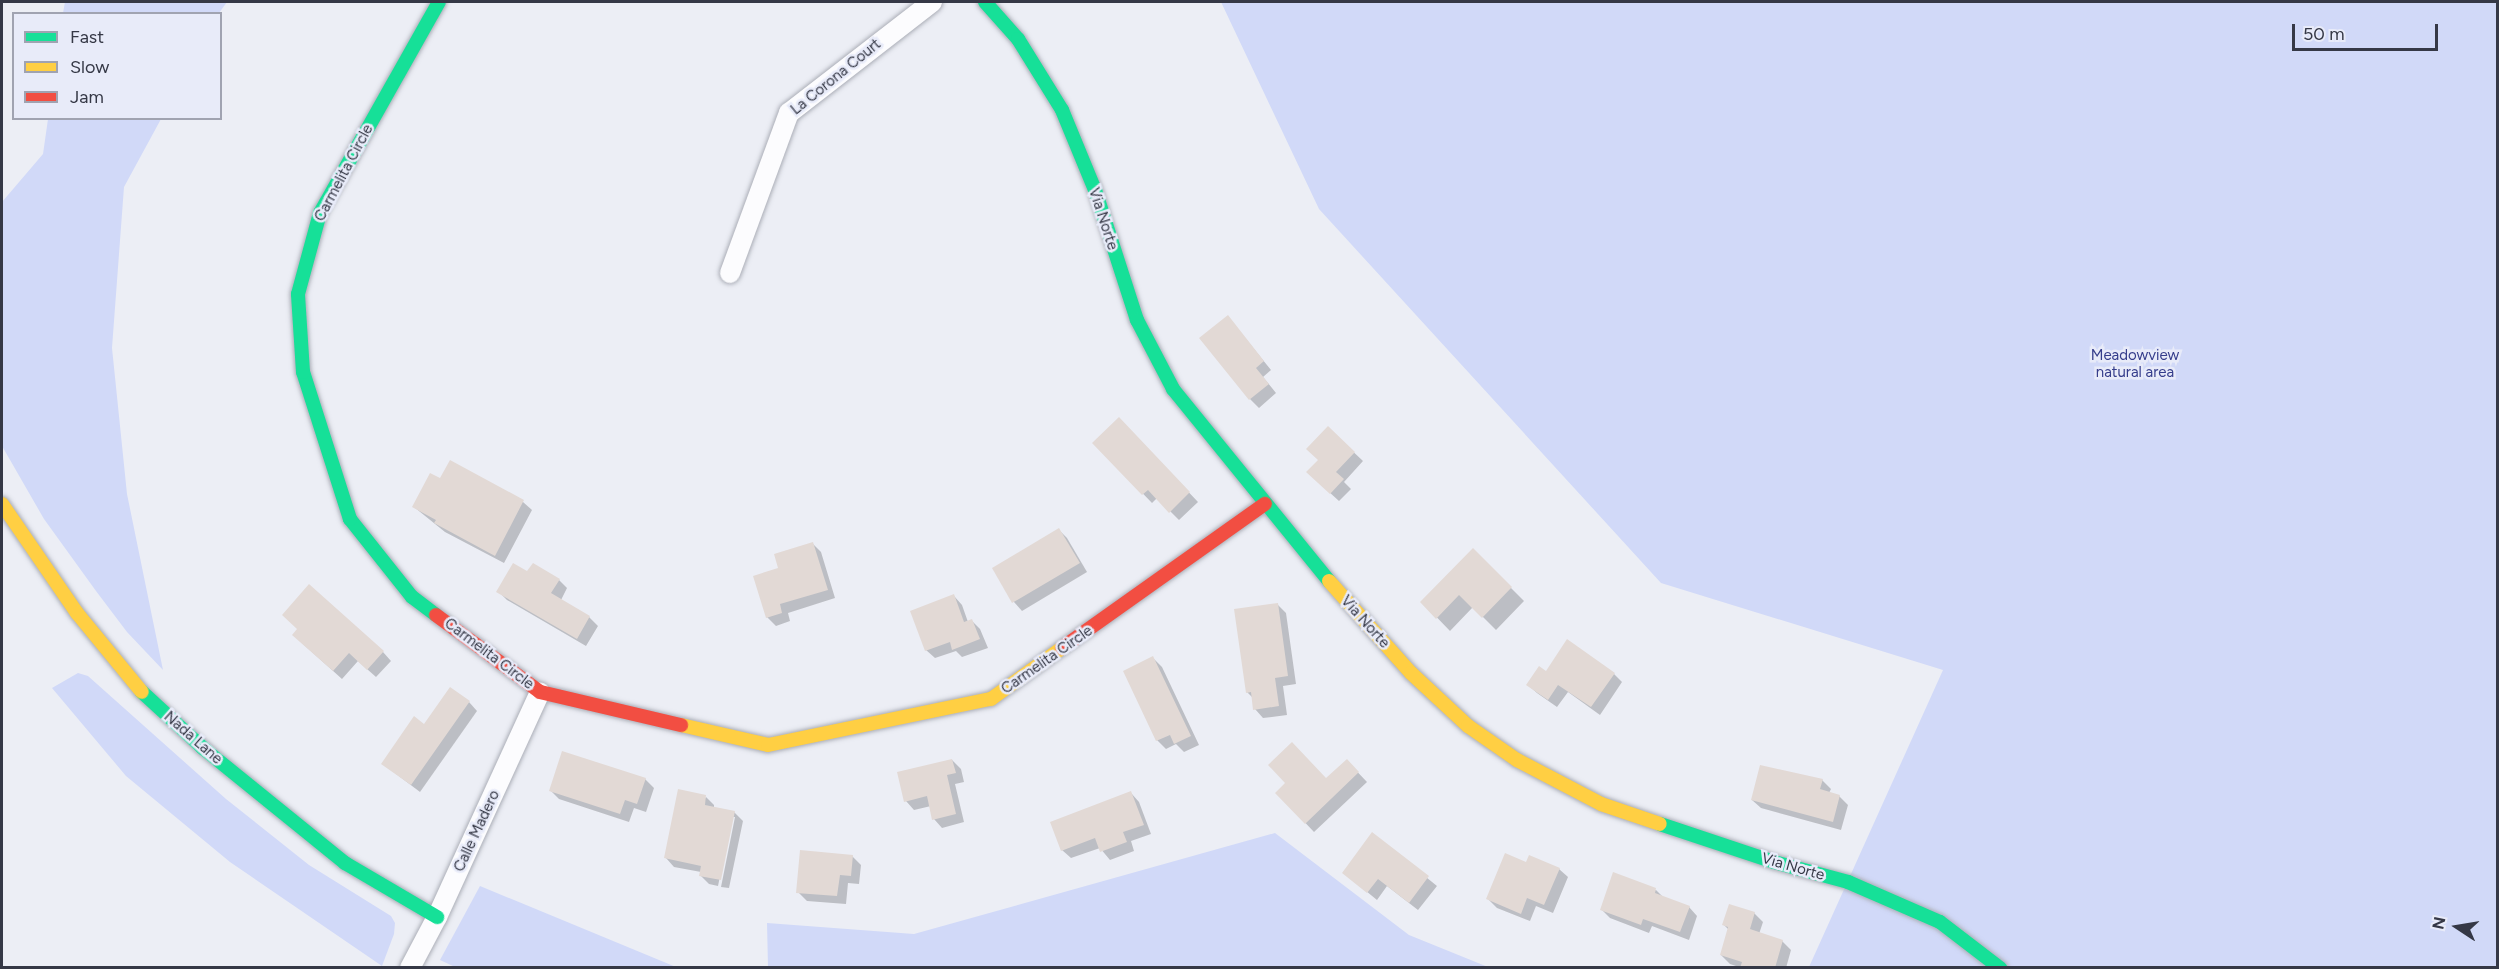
<!DOCTYPE html>
<style>
body{margin:0}
#map{position:relative;width:2499px;height:969px;overflow:hidden;background:#eceef5;font-family:Figtree,sans-serif}
div>[style]{position:absolute}
[style*='--x']{left:calc(var(--x)*1px);top:calc(var(--y)*1px);width:calc(var(--w)*1px);rotate:calc(var(--a)*1deg)}
.green>*{inset:0;background:#d1d9f8}
.shadow>*{inset:0;background:#0003}
.building>*{inset:0;background:#e2d9d5}
.roads{filter:drop-shadow(0 0 2px #abaeb7) drop-shadow(0 0 2px #abaeb7)}
.street>*{height:20px;margin:-10px;padding:0 10px;transform-origin:10px;border-radius:10px;background:#fcfcfe}
.fast>*{height:14px;margin:-7px;padding:0 7px;transform-origin:7px;border-radius:7px;background:#16e098}
.slow>*{height:14px;margin:-7px;padding:0 7px;transform-origin:7px;border-radius:7px;background:#ffcf43}
.jam>*{height:14px;margin:-7px;padding:0 7px;transform-origin:7px;border-radius:7px;background:#f24e42}
span{translate:-50% -50%;white-space:nowrap;text-align:center;line-height:1.15;-webkit-text-stroke:5px #e8ebf9;paint-order:stroke}
.street-label{font-size:15px;color:#353846}
.park-label{font-size:15px;color:#353d8b}
.frame{position:absolute;inset:0;border:3px solid #353846;pointer-events:none}
.legend{position:absolute;left:12px;top:12px;width:210px;height:108px;box-sizing:border-box;background:#e8ebf9;border:2px solid #a0a3b1;margin:0;padding:8px 10px;list-style:none;font-size:18px;color:#353846}
.legend li{display:flex;align-items:center;gap:12px;height:30px}
.legend b{width:30px;border:2px solid #a0a3b1}
.north{position:absolute;left:2427px;top:897px;width:60px;height:60px;-webkit-text-stroke:4px #e8ebf9;paint-order:stroke;rotate:282deg;font-size:16px;font-weight:700;line-height:24px;text-align:center;color:#353846}
.north::after{content:'';display:block;margin:auto;width:21px;height:27px;background:#353846;clip-path:polygon(50% 0,100% 100%,50% 72%,0 100%)}
.scale{position:absolute;left:2292px;top:24px;width:146px;height:27px;box-sizing:border-box;border:3px solid #353846;border-top:0;padding-left:8px;font-size:18px;line-height:21px;white-space:nowrap;color:#353846;-webkit-text-stroke:4px #e8ebf9;paint-order:stroke}
</style>
<div id="map">
<div class="green">
<div style="clip-path:polygon(65px 2px,227px 2px,219px 13px,63px 13px)"></div>
<div style="clip-path:polygon(1221px 2px,2497px 2px,2497px 967px,1809px 967px,1943px 670px,1661px 583px,1319px 209px)"></div>
<div style="clip-path:polygon(48px 119px,161px 119px,124px 187px,112px 348px,127px 494px,163px 670px,127px 632px,96px 591px,44px 519px,2px 446px,2px 202px,43px 154px)"></div>
<div style="clip-path:polygon(78px 673px,88px 676px,226px 799px,309px 865px,391px 916px,395px 923px,394px 934px,382px 966px,230px 862px,126px 776px,52px 688px)"></div>
<div style="clip-path:polygon(1275px 833px,1409px 935px,1488px 967px,768px 967px,767px 923px,914px 934px)"></div>
<div style="clip-path:polygon(480px 886px,676px 967px,455px 967px,440px 960px)"></div>
</div>
<div class="shadow">
<div style="clip-path:polygon(1228px 317px,1271px 370px,1263px 377px,1276px 393px,1259px 408px,1250px 399px)"></div>
<div style="clip-path:polygon(1128px 428px,1198px 502px,1179px 520px,1157px 498px,1152px 503px,1094px 443px)"></div>
<div style="clip-path:polygon(1328px 428px,1363px 461px,1344px 482px,1351px 489px,1339px 501px,1317px 481px)"></div>
<div style="clip-path:polygon(450px 462px,523px 502px,532px 510px,504px 563px,445px 532px,414px 507px,440px 480px)"></div>
<div style="clip-path:polygon(1059px 530px,1067px 538px,1087px 572px,1022px 611px,1014px 602px,994px 569px)"></div>
<div style="clip-path:polygon(813px 544px,821px 552px,835px 598px,788px 613px,790px 621px,776px 626px,767px 617px,780px 569px)"></div>
<div style="clip-path:polygon(1473px 550px,1524px 601px,1496px 630px,1473px 607px,1450px 631px,1422px 602px)"></div>
<div style="clip-path:polygon(528px 573px,559px 580px,567px 588px,561px 600px,589px 617px,598px 626px,586px 646px,507px 600px,498px 591px)"></div>
<div style="clip-path:polygon(954px 596px,962px 605px,968px 622px,972px 621px,980px 629px,988px 648px,962px 657px,956px 651px,935px 658px,926px 650px)"></div>
<div style="clip-path:polygon(1277px 604px,1286px 613px,1296px 684px,1283px 686px,1287px 715px,1263px 718px,1255px 709px,1253px 698px,1247px 692px)"></div>
<div style="clip-path:polygon(303px 644px,383px 652px,391px 661px,376px 677px,358px 661px,342px 679px)"></div>
<div style="clip-path:polygon(1153px 658px,1162px 667px,1199px 745px,1184px 752px,1176px 744px,1166px 749px,1157px 740px)"></div>
<div style="clip-path:polygon(1546px 673px,1614px 674px,1622px 682px,1600px 715px,1568px 692px,1557px 707px,1537px 693px,1528px 685px)"></div>
<div style="clip-path:polygon(469px 702px,477px 711px,420px 792px,383px 764px,425px 726px)"></div>
<div style="clip-path:polygon(952px 760px,961px 769px,964px 782px,955px 784px,964px 822px,942px 828px,934px 819px,931px 806px,914px 810px,906px 801px)"></div>
<div style="clip-path:polygon(1347px 761px,1367px 782px,1314px 832px,1277px 793px,1327px 780px)"></div>
<div style="clip-path:polygon(645px 779px,654px 788px,646px 812px,634px 808px,629px 822px,559px 799px,551px 791px)"></div>
<div style="clip-path:polygon(1822px 780px,1831px 789px,1829px 793px,1839px 796px,1848px 805px,1841px 830px,1761px 808px,1752px 800px)"></div>
<div style="clip-path:polygon(1131px 793px,1139px 802px,1151px 834px,1131px 841px,1134px 851px,1110px 860px,1100px 848px,1071px 858px,1062px 850px)"></div>
<div style="clip-path:polygon(706px 797px,714px 805px,714px 808px,734px 812px,743px 821px,729px 888px,721px 887px,735px 817px,732px 817px,718px 886px,709px 884px,701px 876px,701px 872px,674px 867px,666px 858px)"></div>
<div style="clip-path:polygon(1373px 834px,1437px 886px,1418px 910px,1387px 886px,1377px 900px,1344px 873px)"></div>
<div style="clip-path:polygon(852px 856px,861px 865px,859px 884px,848px 883px,846px 904px,807px 901px,798px 892px)"></div>
<div style="clip-path:polygon(1527px 864px,1559px 869px,1568px 877px,1553px 913px,1536px 906px,1530px 921px,1497px 908px,1488px 899px)"></div>
<div style="clip-path:polygon(1656px 890px,1664px 898px,1689px 907px,1697px 916px,1689px 940px,1652px 926px,1649px 933px,1610px 918px,1602px 910px)"></div>
<div style="clip-path:polygon(1754px 913px,1763px 922px,1759px 934px,1782px 941px,1791px 950px,1786px 968px,1742px 968px,1730px 964px,1721px 955px,1729px 930px,1724px 925px)"></div>
</div>
<div class="building">
<div style="clip-path:polygon(1228px 315px,1264px 361px,1256px 368px,1269px 384px,1249px 400px,1199px 338px)"></div>
<div style="clip-path:polygon(1119px 417px,1190px 492px,1169px 513px,1148px 490px,1142px 495px,1092px 443px)"></div>
<div style="clip-path:polygon(1328px 426px,1355px 452px,1336px 472px,1344px 479px,1330px 494px,1306px 472px,1318px 460px,1306px 449px)"></div>
<div style="clip-path:polygon(450px 460px,524px 500px,495px 556px,434px 523px,436px 520px,412px 507px,430px 473px,440px 478px)"></div>
<div style="clip-path:polygon(1059px 528px,1080px 563px,1012px 603px,992px 568px)"></div>
<div style="clip-path:polygon(813px 542px,828px 590px,780px 604px,782px 613px,766px 618px,753px 576px,778px 568px,774px 554px)"></div>
<div style="clip-path:polygon(1473px 548px,1512px 587px,1482px 618px,1459px 595px,1436px 619px,1420px 602px)"></div>
<div style="clip-path:polygon(513px 563px,527px 571px,533px 563px,560px 579px,551px 593px,590px 616px,577px 639px,496px 592px)"></div>
<div style="clip-path:polygon(309px 584px,384px 651px,367px 670px,349px 653px,333px 671px,292px 635px,297px 629px,282px 615px)"></div>
<div style="clip-path:polygon(954px 594px,964px 622px,972px 619px,980px 639px,952px 650px,950px 642px,925px 651px,910px 611px)"></div>
<div style="clip-path:polygon(1278px 603px,1288px 676px,1275px 678px,1279px 706px,1253px 710px,1251px 692px,1246px 693px,1234px 609px)"></div>
<div style="clip-path:polygon(1567px 639px,1615px 673px,1591px 707px,1558px 685px,1548px 700px,1526px 685px,1539px 666px,1546px 671px)"></div>
<div style="clip-path:polygon(1153px 656px,1191px 736px,1174px 744px,1170px 735px,1156px 741px,1123px 671px)"></div>
<div style="clip-path:polygon(450px 687px,470px 701px,411px 785px,381px 764px,414px 716px,424px 724px)"></div>
<div style="clip-path:polygon(1292px 742px,1326px 778px,1347px 759px,1359px 772px,1305px 824px,1275px 793px,1285px 783px,1268px 765px)"></div>
<div style="clip-path:polygon(562px 751px,646px 778px,637px 804px,625px 800px,620px 814px,549px 791px)"></div>
<div style="clip-path:polygon(952px 759px,956px 773px,947px 775px,956px 814px,932px 820px,927px 796px,904px 802px,897px 772px)"></div>
<div style="clip-path:polygon(1760px 765px,1823px 779px,1820px 789px,1840px 795px,1833px 822px,1751px 800px)"></div>
<div style="clip-path:polygon(678px 789px,706px 795px,705px 805px,735px 811px,721px 880px,699px 876px,701px 866px,664px 858px)"></div>
<div style="clip-path:polygon(1131px 791px,1144px 825px,1123px 832px,1127px 842px,1100px 852px,1095px 838px,1061px 851px,1050px 822px)"></div>
<div style="clip-path:polygon(1372px 832px,1429px 876px,1409px 903px,1378px 879px,1367px 893px,1342px 873px)"></div>
<div style="clip-path:polygon(800px 850px,853px 855px,851px 876px,840px 875px,837px 896px,796px 893px)"></div>
<div style="clip-path:polygon(1505px 853px,1526px 862px,1529px 855px,1560px 868px,1544px 905px,1527px 898px,1521px 914px,1486px 899px)"></div>
<div style="clip-path:polygon(1613px 872px,1656px 888px,1655px 893px,1690px 906px,1680px 932px,1643px 919px,1641px 925px,1600px 910px)"></div>
<div style="clip-path:polygon(1729px 904px,1755px 912px,1750px 929px,1783px 940px,1775px 968px,1740px 968px,1742px 962px,1720px 955px,1728px 927px,1722px 925px)"></div>
</div>
<div class="roads">
<div class="street">
<div style="--x:730;--y:273;--w:171;--a:-69.8"></div>
<div style="--x:789;--y:113;--w:181;--a:-37.8"></div>
<div style="--x:410;--y:968;--w:58;--a:-62.1"></div>
<div style="--x:437;--y:917;--w:247;--a:-65.4"></div>
</div>
<div class="fast">
<div style="--x:985;--y:2;--w:50;--a:48.3"></div>
<div style="--x:1018;--y:39;--w:84;--a:58.2"></div>
<div style="--x:1062;--y:110;--w:87;--a:67.6"></div>
<div style="--x:1095;--y:190;--w:137;--a:72.1"></div>
<div style="--x:1137;--y:320;--w:78;--a:62.4"></div>
<div style="--x:1173;--y:389;--w:247;--a:50.9"></div>
<div style="--x:436;--y:615;--w:30;--a:-143"></div>
<div style="--x:412;--y:597;--w:100;--a:-128.5"></div>
<div style="--x:350;--y:519;--w:154;--a:-107.7"></div>
<div style="--x:303;--y:372;--w:78;--a:-93.7"></div>
<div style="--x:298;--y:294;--w:84;--a:-74.8"></div>
<div style="--x:320;--y:213;--w:242;--a:-60.6"></div>
<div style="--x:142;--y:692;--w:83;--a:42.6"></div>
<div style="--x:203;--y:748;--w:183;--a:39"></div>
<div style="--x:345;--y:863;--w:107;--a:30.4"></div>
<div style="--x:1660;--y:824;--w:120;--a:18.4"></div>
<div style="--x:1774;--y:862;--w:77;--a:15.1"></div>
<div style="--x:1848;--y:882;--w:100;--a:23.5"></div>
<div style="--x:1940;--y:922;--w:76;--a:37.5"></div>
</div>
<div class="slow">
<div style="--x:2;--y:504;--w:132;--a:55.5"></div>
<div style="--x:77;--y:613;--w:102;--a:50.6"></div>
<div style="--x:1329;--y:581;--w:123;--a:48.3"></div>
<div style="--x:1411;--y:673;--w:78;--a:42.9"></div>
<div style="--x:1468;--y:726;--w:60;--a:34.8"></div>
<div style="--x:1517;--y:760;--w:95;--a:27.6"></div>
<div style="--x:1601;--y:804;--w:62;--a:18.7"></div>
<div style="--x:681;--y:725;--w:89;--a:12.9"></div>
<div style="--x:768;--y:745;--w:228;--a:-11.7"></div>
<div style="--x:991;--y:699;--w:87;--a:-35.7"></div>
</div>
<div class="jam">
<div style="--x:436;--y:615;--w:129;--a:36.5"></div>
<div style="--x:540;--y:692;--w:145;--a:13.2"></div>
<div style="--x:1062;--y:648;--w:249;--a:-35.4"></div>
</div>
</div>
<div class="street-label">
<span style="left:836px;top:77px;rotate:-39deg">La Corona Court</span>
<span style="left:344px;top:173px;rotate:-62deg">Carmelita Circle</span>
<span style="left:1103px;top:219px;rotate:72deg">Via Norte</span>
<span style="left:1365px;top:622px;rotate:48deg">Via Norte</span>
<span style="left:489px;top:654px;rotate:37deg">Carmelita Circle</span>
<span style="left:1047px;top:660px;rotate:-35deg">Carmelita Circle</span>
<span style="left:193px;top:738px;rotate:41deg">Nada Lane</span>
<span style="left:477px;top:831px;rotate:-65deg">Calle Madero</span>
<span style="left:1793px;top:867px;rotate:16deg">Via Norte</span>
</div>
<div class="park-label">
<span style="left:2135px;top:364px">Meadowview<br>natural area</span>
</div>
<div class="frame"></div>
<ul class="legend">
<li><b style="height:8px;background:#16e098"></b>Fast</li>
<li><b style="height:8px;background:#ffcf43"></b>Slow</li>
<li><b style="height:8px;background:#f24e42"></b>Jam</li>
</ul>
<div class="north">N</div>
<div class="scale">50 m</div>
</div>
